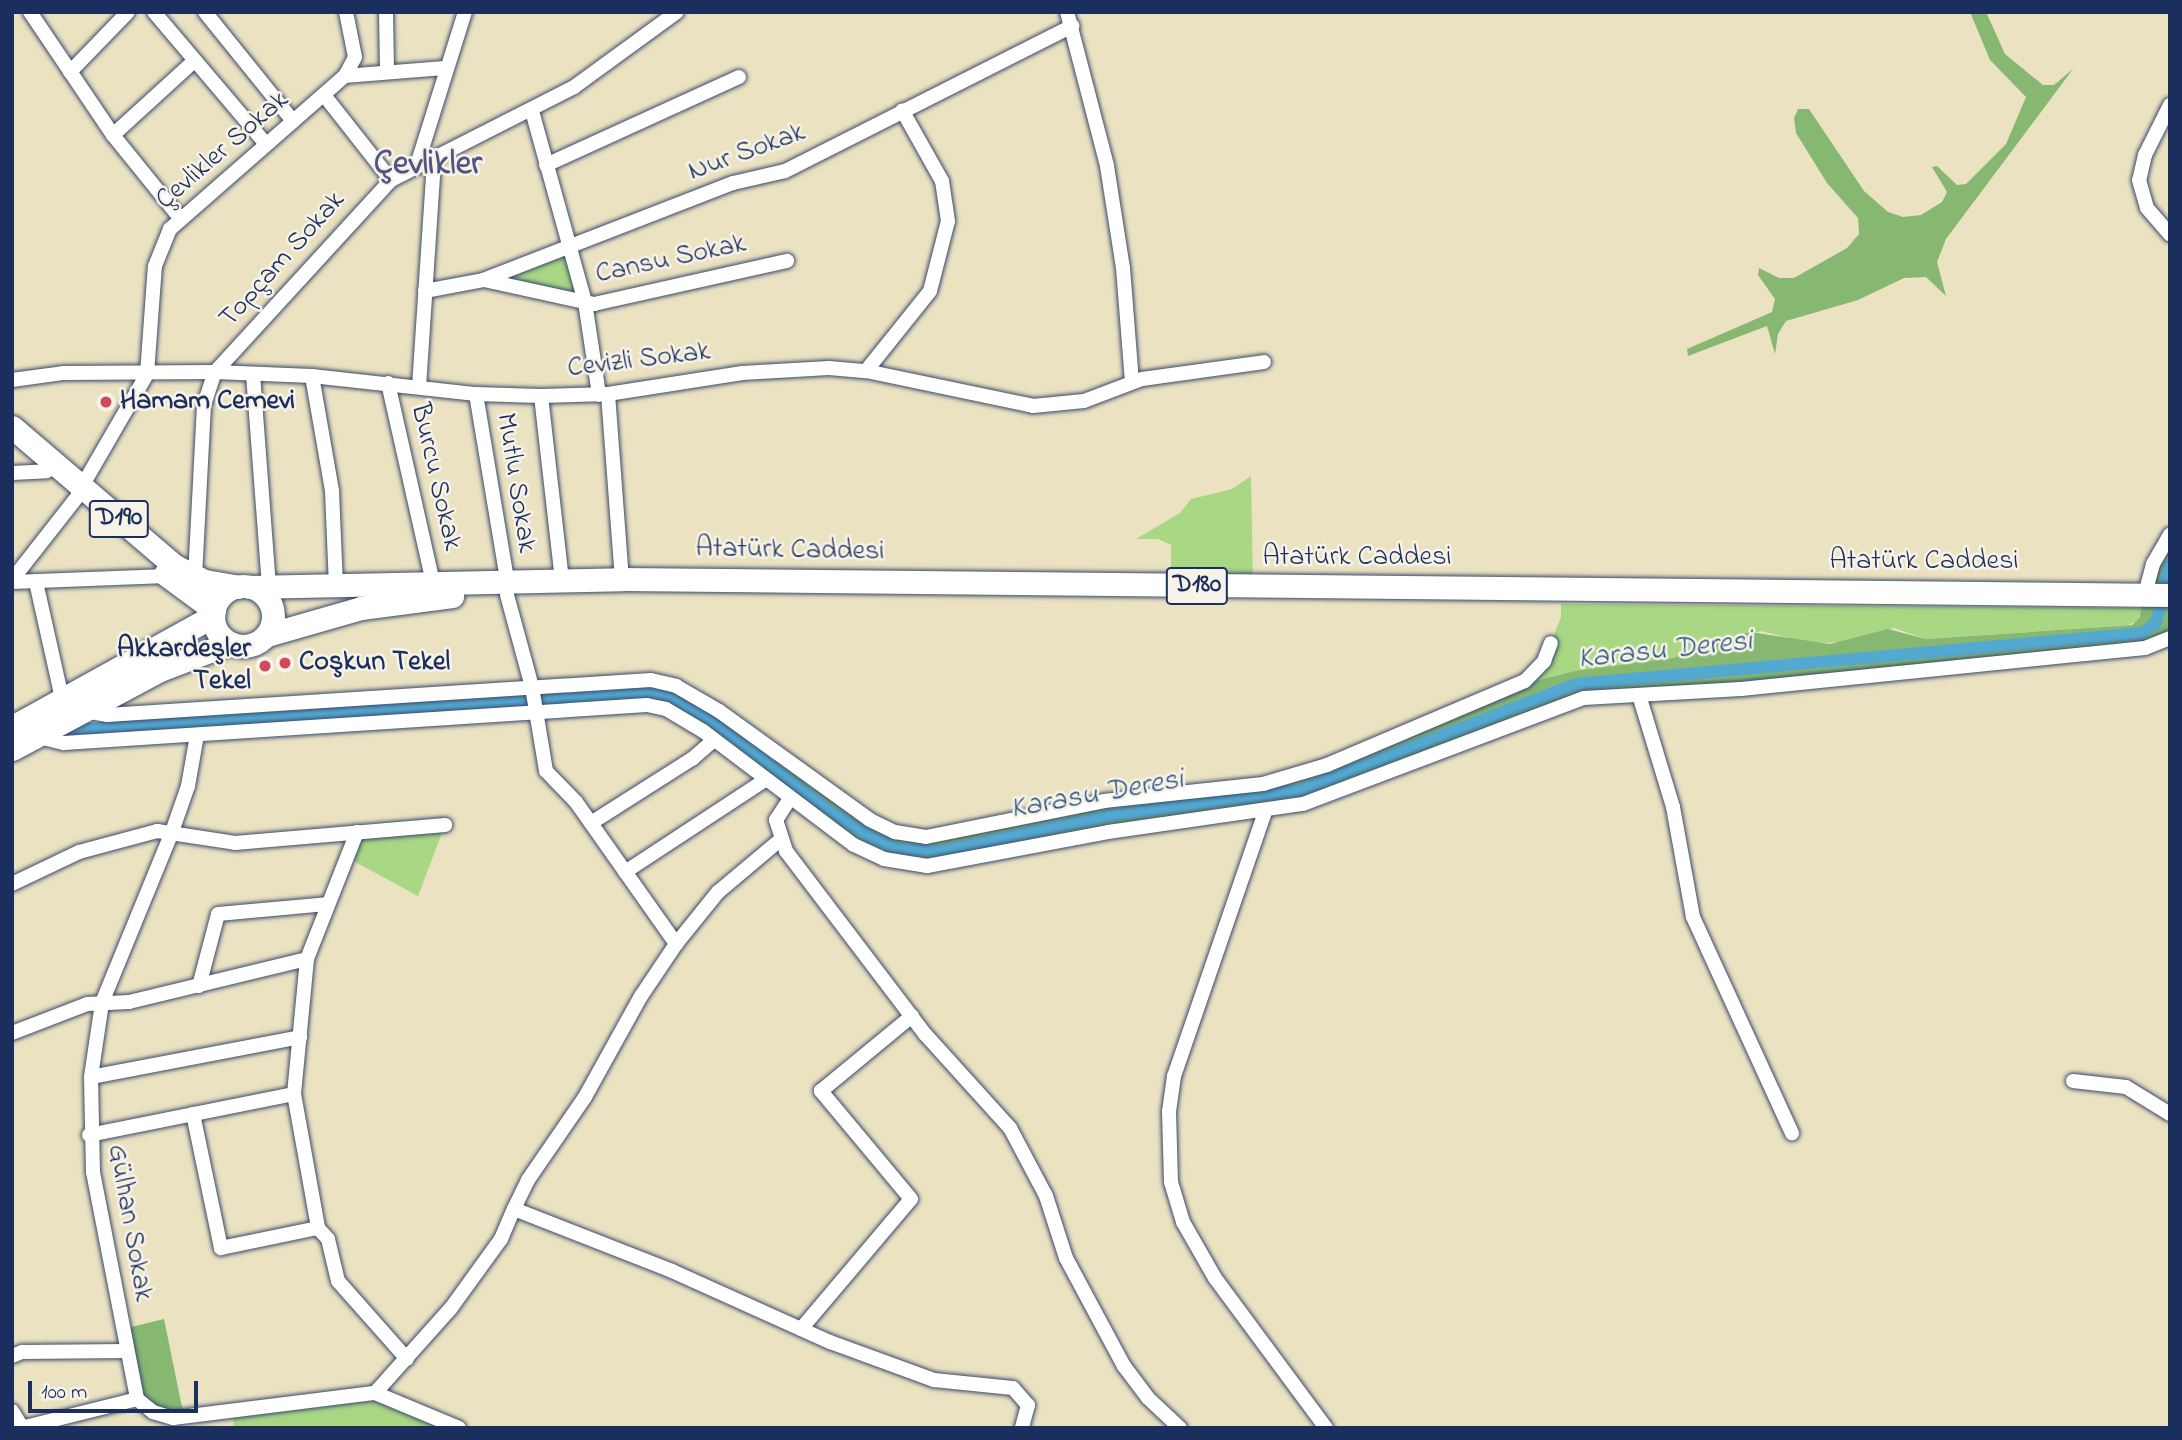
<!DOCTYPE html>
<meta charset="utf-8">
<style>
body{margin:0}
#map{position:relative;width:2182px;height:1440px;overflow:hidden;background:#ebe2c1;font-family:"Indie Flower",sans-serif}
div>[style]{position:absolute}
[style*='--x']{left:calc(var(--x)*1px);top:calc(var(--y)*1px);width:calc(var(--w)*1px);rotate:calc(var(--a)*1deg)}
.green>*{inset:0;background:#a9d784}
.forest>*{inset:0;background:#86b872}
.canal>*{height:12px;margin:-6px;padding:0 6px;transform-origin:6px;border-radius:6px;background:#54a9d0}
.roads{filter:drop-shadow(0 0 2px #3a4a6d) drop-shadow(0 0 2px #3a4a6d)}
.minor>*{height:14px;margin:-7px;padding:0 7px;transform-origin:7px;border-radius:7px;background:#fff}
.trunk>*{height:23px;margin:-11.5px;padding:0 11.5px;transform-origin:11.5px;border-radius:11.5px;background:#fff}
.trunk>.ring{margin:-11.5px;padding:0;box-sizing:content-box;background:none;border:23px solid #fff;border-radius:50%}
.dots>*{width:19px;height:19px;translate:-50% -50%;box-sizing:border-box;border:4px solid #f7f3e8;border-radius:50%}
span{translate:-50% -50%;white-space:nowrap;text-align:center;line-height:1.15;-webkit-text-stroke:5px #f7f3e8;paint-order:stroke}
.shield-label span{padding:2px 5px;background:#f7f3e8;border:2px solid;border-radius:5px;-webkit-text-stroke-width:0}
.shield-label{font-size:26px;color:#1b2f5e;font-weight:700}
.street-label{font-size:28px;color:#1b2f5e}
.poi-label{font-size:28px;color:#1b2f5e;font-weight:700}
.left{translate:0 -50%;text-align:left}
.right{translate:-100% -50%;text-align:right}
.water-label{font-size:30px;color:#2c5480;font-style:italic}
.district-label{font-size:35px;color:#515586;font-weight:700}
.frame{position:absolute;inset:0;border:14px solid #1b2f5e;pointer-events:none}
.scale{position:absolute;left:28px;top:1381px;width:170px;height:32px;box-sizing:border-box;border:4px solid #1b2f5e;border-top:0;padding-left:9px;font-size:21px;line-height:24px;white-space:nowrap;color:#1b2f5e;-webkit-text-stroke:5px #f7f3e8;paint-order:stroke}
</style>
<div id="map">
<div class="green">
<div style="clip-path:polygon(568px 247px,585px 302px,483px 280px)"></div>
<div style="clip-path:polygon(1251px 476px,1253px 587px,1171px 586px,1171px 545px,1158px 539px,1136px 539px,1180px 513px,1191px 499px,1232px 489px)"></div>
<div style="clip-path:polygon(1561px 604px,2142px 608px,2137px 621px,2128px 625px,1926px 639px,1894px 628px,1849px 642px,1809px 643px,1761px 631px,1673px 658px,1516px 686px,1544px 661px,1561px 617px)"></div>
<div style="clip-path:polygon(445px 825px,418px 896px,346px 857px,357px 832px)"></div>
<div style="clip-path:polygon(356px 1394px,459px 1428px,234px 1428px,232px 1412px)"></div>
</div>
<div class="forest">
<div style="clip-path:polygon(1970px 12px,1986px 12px,2005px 54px,2043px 85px,2054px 85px,2073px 69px,1946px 239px,1937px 262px,1946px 296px,1926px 277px,1904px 278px,1858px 300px,1786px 321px,1778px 334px,1775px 354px,1767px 326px,1688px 356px,1687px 349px,1772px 312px,1775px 299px,1758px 275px,1759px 268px,1779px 278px,1794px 278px,1847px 248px,1859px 234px,1858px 218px,1827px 183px,1796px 133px,1794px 118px,1798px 109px,1809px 109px,1864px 191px,1888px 212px,1903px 217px,1921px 215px,1942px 202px,1947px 192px,1932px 167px,1937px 166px,1957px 185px,1966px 184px,2006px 144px,2026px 97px,1990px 60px)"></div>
<div style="clip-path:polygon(2170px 534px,2170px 638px,2163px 643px,1584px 698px,1356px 787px,962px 861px,884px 859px,760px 776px,778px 755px,904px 835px,1104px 801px,1263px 784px,1516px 686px,1575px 671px,1673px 658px,1750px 632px,1830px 644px,1888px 629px,1926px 639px,2132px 625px,2139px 618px,2153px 564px)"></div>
<div style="clip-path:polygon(164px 1319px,184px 1417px,144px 1406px,123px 1329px)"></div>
</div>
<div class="canal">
<div style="--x:55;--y:731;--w:595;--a:-3.76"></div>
<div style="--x:649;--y:692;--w:23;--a:13"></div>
<div style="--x:671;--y:697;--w:46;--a:29.9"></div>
<div style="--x:711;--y:720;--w:151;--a:37.5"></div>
<div style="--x:831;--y:812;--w:49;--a:31.8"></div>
<div style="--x:873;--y:838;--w:28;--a:23"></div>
<div style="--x:899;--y:849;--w:41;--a:2.8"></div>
<div style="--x:940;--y:851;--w:171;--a:-11.8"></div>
<div style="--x:1107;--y:816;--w:195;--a:-7.7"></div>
<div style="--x:1300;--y:790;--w:296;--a:-21"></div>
<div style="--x:1576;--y:684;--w:568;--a:-5.15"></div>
<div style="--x:2142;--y:633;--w:17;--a:-36"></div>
<div style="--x:2156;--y:623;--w:60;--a:-76.4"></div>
</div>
<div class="roads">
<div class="minor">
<div style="--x:30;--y:12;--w:148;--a:56"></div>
<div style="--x:113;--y:135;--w:107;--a:51.1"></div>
<div style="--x:154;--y:12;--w:173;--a:49.7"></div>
<div style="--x:205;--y:12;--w:140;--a:51.1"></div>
<div style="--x:386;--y:12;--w:57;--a:89"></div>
<div style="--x:1067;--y:12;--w:159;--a:75.4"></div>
<div style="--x:1107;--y:166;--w:103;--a:81.1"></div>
<div style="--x:1123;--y:268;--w:114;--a:85.5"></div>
<div style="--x:70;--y:72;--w:83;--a:-46"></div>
<div style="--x:345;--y:76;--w:21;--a:-62"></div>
<div style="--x:355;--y:57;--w:46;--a:-101.3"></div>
<div style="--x:324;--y:95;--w:108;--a:51.8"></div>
<div style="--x:2170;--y:105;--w:56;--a:116.6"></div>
<div style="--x:2145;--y:155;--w:26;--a:103"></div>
<div style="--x:2139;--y:180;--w:29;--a:74"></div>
<div style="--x:2147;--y:208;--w:35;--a:49"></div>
<div style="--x:532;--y:111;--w:198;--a:74.5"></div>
<div style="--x:585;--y:302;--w:94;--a:81.4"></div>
<div style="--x:113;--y:135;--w:110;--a:-42.4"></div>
<div style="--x:417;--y:165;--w:160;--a:-72.6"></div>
<div style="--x:546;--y:165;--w:212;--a:-24.5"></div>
<div style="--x:484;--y:280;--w:113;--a:12.3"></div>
<div style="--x:594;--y:304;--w:198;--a:-12.6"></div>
<div style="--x:425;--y:291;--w:59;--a:-10.7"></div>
<div style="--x:483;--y:280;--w:268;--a:-21.2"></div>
<div style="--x:733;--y:183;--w:53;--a:-13"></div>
<div style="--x:785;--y:171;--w:322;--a:-26.8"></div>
<div style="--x:866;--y:371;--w:102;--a:-51.3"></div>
<div style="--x:930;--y:291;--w:72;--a:-75.6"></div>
<div style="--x:948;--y:221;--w:40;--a:-98.5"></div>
<div style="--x:942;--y:181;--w:81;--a:-119.4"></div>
<div style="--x:253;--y:374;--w:213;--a:85.7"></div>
<div style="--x:312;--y:376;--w:117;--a:80.1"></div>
<div style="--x:332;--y:491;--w:94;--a:87.6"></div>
<div style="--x:12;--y:380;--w:51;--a:-7.8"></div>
<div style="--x:63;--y:373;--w:152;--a:-0.4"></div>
<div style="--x:215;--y:372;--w:97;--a:2.4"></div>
<div style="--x:312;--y:376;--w:165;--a:6.3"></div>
<div style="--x:476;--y:394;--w:65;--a:1.8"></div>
<div style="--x:541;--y:396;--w:67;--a:-1.7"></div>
<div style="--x:608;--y:394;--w:136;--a:-8.9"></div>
<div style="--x:742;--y:373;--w:87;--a:-3.3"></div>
<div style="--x:829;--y:368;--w:37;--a:5"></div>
<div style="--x:866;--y:371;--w:171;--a:11.8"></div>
<div style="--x:1033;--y:406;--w:51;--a:-5.6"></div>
<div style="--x:1084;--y:401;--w:62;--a:-20.8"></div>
<div style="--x:1142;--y:379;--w:123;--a:-7.9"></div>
<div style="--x:388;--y:383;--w:204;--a:77.3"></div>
<div style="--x:419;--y:387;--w:228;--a:-86.2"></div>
<div style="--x:476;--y:394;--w:189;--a:80.5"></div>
<div style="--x:608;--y:394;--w:186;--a:85.7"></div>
<div style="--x:541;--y:396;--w:185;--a:83.5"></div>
<div style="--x:12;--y:473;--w:35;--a:-3"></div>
<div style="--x:81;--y:488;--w:132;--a:-59.9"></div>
<div style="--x:147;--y:374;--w:108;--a:-85.8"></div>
<div style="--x:155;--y:266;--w:40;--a:-68"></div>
<div style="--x:170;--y:229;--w:232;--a:-41.2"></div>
<div style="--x:345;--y:76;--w:99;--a:-4.6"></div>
<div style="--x:195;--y:577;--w:172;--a:-87"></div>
<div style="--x:204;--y:405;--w:35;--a:-72"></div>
<div style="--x:215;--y:372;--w:260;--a:-47.5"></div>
<div style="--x:391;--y:180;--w:205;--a:-26.9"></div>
<div style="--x:574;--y:87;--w:127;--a:-36.1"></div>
<div style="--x:12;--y:580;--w:105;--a:-51.9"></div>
<div style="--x:12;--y:582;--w:155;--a:-2.2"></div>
<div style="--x:36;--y:582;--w:119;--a:77.4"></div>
<div style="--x:2145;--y:594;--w:31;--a:-75"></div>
<div style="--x:2153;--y:564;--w:34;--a:-60"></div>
<div style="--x:507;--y:595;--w:95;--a:74.8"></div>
<div style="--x:532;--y:687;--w:85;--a:80.5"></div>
<div style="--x:546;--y:771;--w:43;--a:45.9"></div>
<div style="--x:576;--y:802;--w:174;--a:54.8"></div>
<div style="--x:1639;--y:695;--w:117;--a:73.1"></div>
<div style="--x:1673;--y:807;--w:112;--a:79.7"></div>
<div style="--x:1693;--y:917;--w:238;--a:65.4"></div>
<div style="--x:85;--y:711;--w:22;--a:10"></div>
<div style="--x:107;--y:715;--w:545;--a:-3.68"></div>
<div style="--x:651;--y:680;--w:26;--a:13"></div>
<div style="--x:676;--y:686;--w:50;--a:30.2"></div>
<div style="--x:719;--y:711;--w:186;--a:35.8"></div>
<div style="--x:870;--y:820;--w:28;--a:26"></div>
<div style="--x:895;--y:832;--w:31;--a:9"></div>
<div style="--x:926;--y:837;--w:182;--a:-11.4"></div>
<div style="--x:1104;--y:801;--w:160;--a:-6.1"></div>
<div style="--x:1263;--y:784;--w:67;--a:-16.5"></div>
<div style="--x:1327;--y:765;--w:215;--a:-23"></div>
<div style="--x:1525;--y:681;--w:28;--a:-46"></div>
<div style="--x:1544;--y:661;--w:19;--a:-69"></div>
<div style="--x:197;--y:735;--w:52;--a:100"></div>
<div style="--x:188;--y:786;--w:49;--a:109.2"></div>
<div style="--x:172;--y:832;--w:185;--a:112.3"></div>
<div style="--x:102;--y:1003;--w:75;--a:98.5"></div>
<div style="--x:91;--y:1077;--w:95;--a:88.8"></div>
<div style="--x:93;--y:1172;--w:231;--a:79"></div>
<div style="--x:137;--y:1399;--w:21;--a:39"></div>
<div style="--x:153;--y:1412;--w:21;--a:17"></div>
<div style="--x:173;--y:1418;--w:204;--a:-7.1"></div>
<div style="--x:375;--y:1393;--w:91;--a:22.6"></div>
<div style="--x:35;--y:736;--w:30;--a:14"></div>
<div style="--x:64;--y:743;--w:584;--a:-3.73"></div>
<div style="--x:647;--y:705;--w:19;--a:12"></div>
<div style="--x:666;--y:709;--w:43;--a:30.7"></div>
<div style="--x:703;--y:731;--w:189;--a:37.1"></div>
<div style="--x:854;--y:845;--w:33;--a:25"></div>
<div style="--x:884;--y:859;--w:44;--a:9.2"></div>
<div style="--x:927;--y:866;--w:184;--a:-10.6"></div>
<div style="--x:1108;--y:832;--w:197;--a:-8.2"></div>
<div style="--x:1303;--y:804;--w:300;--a:-20.7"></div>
<div style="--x:1584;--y:698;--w:157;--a:-3.3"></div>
<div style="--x:1741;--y:689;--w:406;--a:-5.8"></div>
<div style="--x:2145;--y:648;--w:27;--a:-22"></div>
<div style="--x:789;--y:800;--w:24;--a:123"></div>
<div style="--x:776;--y:820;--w:33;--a:72"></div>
<div style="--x:786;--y:851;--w:230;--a:52.8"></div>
<div style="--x:925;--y:1034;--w:127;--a:47.9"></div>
<div style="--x:1010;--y:1128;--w:77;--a:62.1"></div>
<div style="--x:1046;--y:1196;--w:65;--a:72.1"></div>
<div style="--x:1066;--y:1258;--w:123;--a:61.8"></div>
<div style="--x:1124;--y:1366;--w:40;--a:53"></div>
<div style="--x:1148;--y:1398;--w:44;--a:43.2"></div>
<div style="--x:1265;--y:812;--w:279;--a:109"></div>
<div style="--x:1174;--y:1076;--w:35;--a:98"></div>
<div style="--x:1169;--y:1111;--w:71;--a:88.4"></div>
<div style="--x:1171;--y:1182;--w:42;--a:73.3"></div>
<div style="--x:1183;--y:1222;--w:64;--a:60.3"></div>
<div style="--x:1215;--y:1278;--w:187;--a:53.5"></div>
<div style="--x:591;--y:823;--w:120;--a:-32.4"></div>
<div style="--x:692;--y:759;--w:29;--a:-41"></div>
<div style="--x:357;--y:832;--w:136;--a:111.5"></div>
<div style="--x:307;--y:959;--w:136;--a:95.5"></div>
<div style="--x:294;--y:1094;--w:136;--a:79.8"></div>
<div style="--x:318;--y:1228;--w:15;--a:48"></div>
<div style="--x:328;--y:1239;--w:43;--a:76.6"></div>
<div style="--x:338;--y:1281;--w:104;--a:48.5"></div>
<div style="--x:780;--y:840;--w:81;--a:140"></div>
<div style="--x:718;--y:892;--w:67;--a:128.9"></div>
<div style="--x:676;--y:944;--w:63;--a:123.9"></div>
<div style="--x:641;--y:996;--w:115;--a:119"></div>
<div style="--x:585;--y:1097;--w:101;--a:124.5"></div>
<div style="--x:528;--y:1180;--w:32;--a:116"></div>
<div style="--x:514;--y:1209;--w:170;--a:21.4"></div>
<div style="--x:672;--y:1271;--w:173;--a:24.2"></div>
<div style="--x:830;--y:1342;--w:111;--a:20.1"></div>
<div style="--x:934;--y:1380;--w:79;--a:5.8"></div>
<div style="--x:1013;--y:1388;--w:23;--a:49"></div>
<div style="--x:1028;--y:1405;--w:24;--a:105"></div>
<div style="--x:625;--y:872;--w:168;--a:-33.3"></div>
<div style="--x:12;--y:884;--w:74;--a:-25.5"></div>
<div style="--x:79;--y:852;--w:81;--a:-15.1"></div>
<div style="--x:157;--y:831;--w:79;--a:8.7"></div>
<div style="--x:235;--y:843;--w:211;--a:-4.9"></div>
<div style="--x:199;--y:986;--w:74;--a:-75.2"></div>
<div style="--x:218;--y:914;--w:109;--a:-5.2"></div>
<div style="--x:12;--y:1033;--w:80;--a:-21.1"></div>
<div style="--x:87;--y:1004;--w:42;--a:-2.7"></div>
<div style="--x:129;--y:1002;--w:183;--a:-13.6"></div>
<div style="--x:91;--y:1077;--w:213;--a:-10.8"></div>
<div style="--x:2073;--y:1081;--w:53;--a:6.5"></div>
<div style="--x:2126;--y:1087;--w:52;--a:31.5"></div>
<div style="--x:193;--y:1114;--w:137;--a:78.2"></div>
<div style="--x:221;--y:1248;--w:99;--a:-11.7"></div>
<div style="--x:89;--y:1135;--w:209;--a:-11.3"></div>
<div style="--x:801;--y:1329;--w:170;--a:-49.8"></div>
<div style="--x:911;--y:1199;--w:141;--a:-129.8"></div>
<div style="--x:821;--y:1091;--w:118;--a:-39.5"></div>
<div style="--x:12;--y:1356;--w:11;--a:-22"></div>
<div style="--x:22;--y:1352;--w:105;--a:-0.5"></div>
<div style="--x:375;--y:1393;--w:114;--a:-48.2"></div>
<div style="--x:451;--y:1308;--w:85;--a:-54.1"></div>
<div style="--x:501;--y:1239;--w:33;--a:-67"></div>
<div style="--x:12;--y:1411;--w:19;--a:58"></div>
<div style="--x:21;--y:1428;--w:120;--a:-14"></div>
</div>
<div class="trunk">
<div style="--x:12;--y:427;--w:214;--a:40.5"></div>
<div style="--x:175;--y:566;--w:34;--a:27"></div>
<div style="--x:205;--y:581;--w:34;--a:10"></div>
<div style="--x:165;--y:574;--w:61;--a:36.3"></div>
<div class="ring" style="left:213px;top:586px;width:37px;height:37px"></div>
<div style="--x:250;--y:587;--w:372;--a:-1.2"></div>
<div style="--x:622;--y:579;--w:1548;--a:0.59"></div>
<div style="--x:267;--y:635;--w:98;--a:-16"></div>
<div style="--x:361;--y:608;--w:92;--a:-7.5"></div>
<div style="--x:12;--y:727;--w:230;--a:-28.9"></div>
<div style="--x:12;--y:749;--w:168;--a:-28.1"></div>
<div style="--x:160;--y:670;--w:75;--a:-21.1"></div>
</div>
</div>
<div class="dots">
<div style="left:106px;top:402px;background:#d1495b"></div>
<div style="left:285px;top:663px;background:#d1495b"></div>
<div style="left:265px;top:666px;background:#d1495b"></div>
</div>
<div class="shield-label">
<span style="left:119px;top:519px">D190</span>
<span style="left:1197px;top:586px">D180</span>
</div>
<div class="street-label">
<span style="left:223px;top:151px;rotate:-41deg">Çevlikler Sokak</span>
<span style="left:747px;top:153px;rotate:-20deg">Nur Sokak</span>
<span style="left:283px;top:260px;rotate:-48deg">Topçam Sokak</span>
<span style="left:671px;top:260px;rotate:-12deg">Cansu Sokak</span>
<span style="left:639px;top:361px;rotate:-7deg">Cevizli Sokak</span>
<span style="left:435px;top:477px;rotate:77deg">Burcu Sokak</span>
<span style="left:515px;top:483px;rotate:81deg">Mutlu Sokak</span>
<span style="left:790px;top:551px;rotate:1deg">Atatürk Caddesi</span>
<span style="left:1357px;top:558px">Atatürk Caddesi</span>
<span style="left:1924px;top:562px">Atatürk Caddesi</span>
<span style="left:129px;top:1223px;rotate:80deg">Gülhan Sokak</span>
</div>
<div class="poi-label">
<span class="left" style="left:120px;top:402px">Hamam Cemevi</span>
<span class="right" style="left:251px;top:666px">Akkardeşler<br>Tekel</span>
<span class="left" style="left:299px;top:663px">Coşkun Tekel</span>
</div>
<div class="water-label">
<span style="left:1665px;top:651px;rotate:-6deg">Karasu Deresi</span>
<span style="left:1097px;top:795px;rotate:-10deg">Karasu Deresi</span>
</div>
<div class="district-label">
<span style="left:428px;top:165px">Çevlikler</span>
</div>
<div class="frame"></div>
<div class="scale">100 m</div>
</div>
